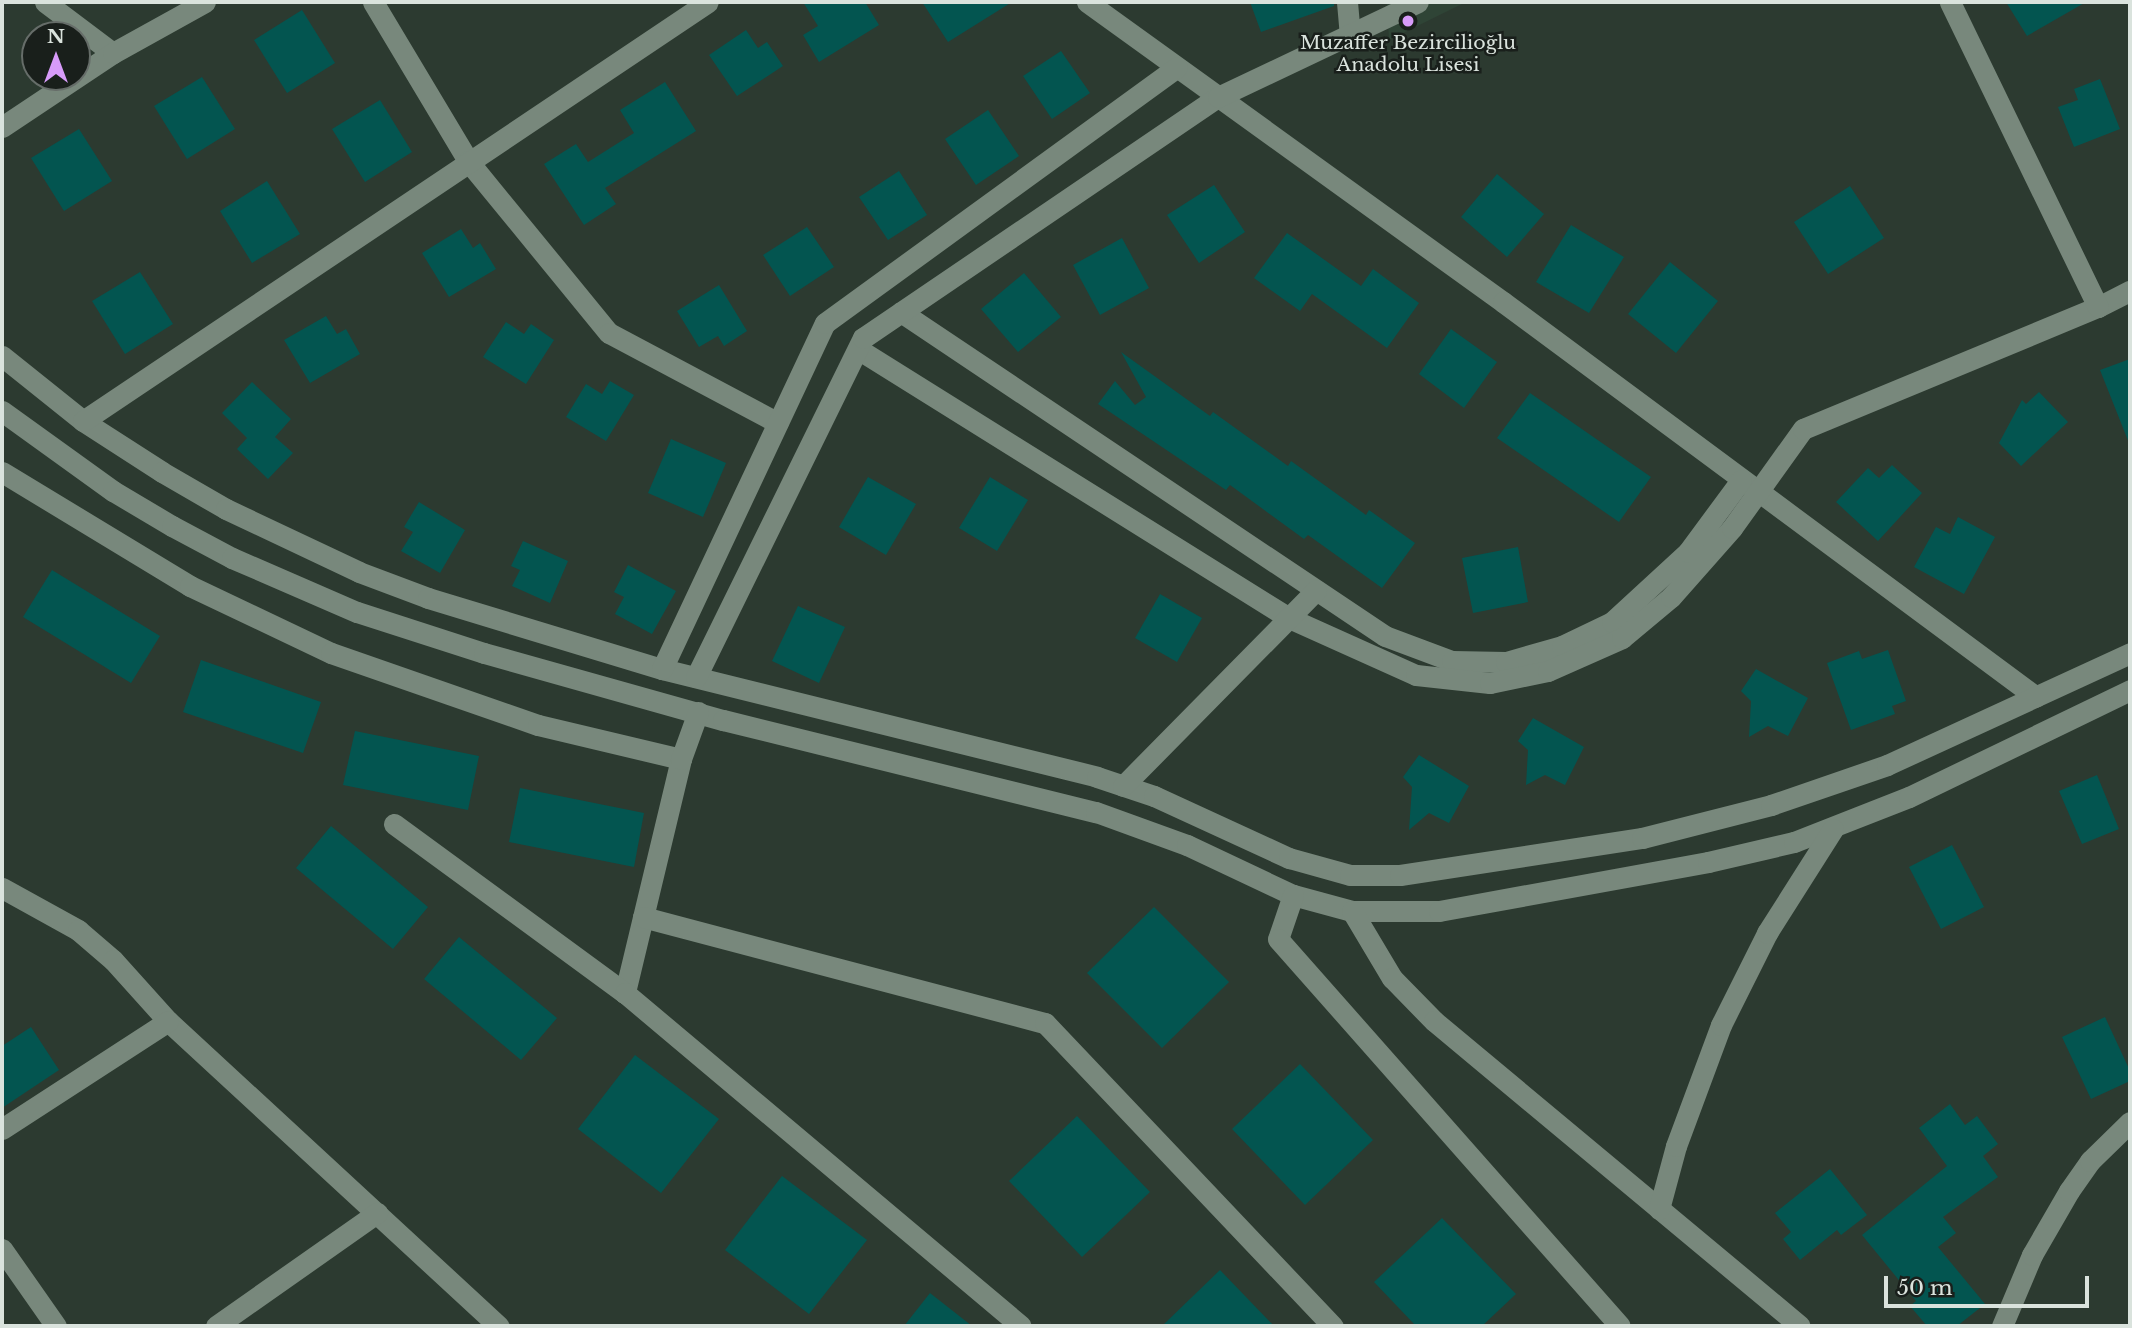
<!DOCTYPE html>
<meta charset="utf-8">
<style>
body{margin:0}
#map{position:relative;width:2132px;height:1328px;overflow:hidden;background:#2c3a30;font-family:"Libre Baskerville",serif}
div>[style]{position:absolute}
[style*='--x']{left:calc(var(--x)*1px);top:calc(var(--y)*1px);width:calc(var(--w)*1px);rotate:calc(var(--a)*1deg)}
.built>*{inset:0;background:#2f4436}
.building>*{inset:0;background:#035550}
.minor>*{height:21px;margin:-10.5px;padding:0 10.5px;transform-origin:10.5px;border-radius:10.5px;background:#78887c}
.dots>*{width:19px;height:19px;translate:-50% -50%;box-sizing:border-box;border:4px solid #191f1b;border-radius:50%}
span{translate:-50% -50%;white-space:nowrap;text-align:center;line-height:1.15;-webkit-text-stroke:5px #191f1b;paint-order:stroke}
.poi-label{font-size:19px;color:#dae3dd}
.frame{position:absolute;inset:0;border:4px solid #dae3dd;pointer-events:none}
.north{position:absolute;left:21px;top:21px;width:70px;height:70px;box-sizing:border-box;background:#191f1b;border:2px solid #666d69;border-radius:50%;rotate:0deg;font-size:19px;font-weight:700;line-height:28px;text-align:center;color:#dae3dd}
.north::after{content:'';display:block;margin:auto;width:24px;height:32px;background:#d79bf9;clip-path:polygon(50% 0,100% 100%,50% 72%,0 100%)}
.scale{position:absolute;left:1884px;top:1276px;width:205px;height:32px;box-sizing:border-box;border:4px solid #dae3dd;border-top:0;padding-left:9px;font-size:21px;line-height:24px;white-space:nowrap;color:#dae3dd;-webkit-text-stroke:5px #191f1b;paint-order:stroke}
</style>
<div id="map">
<div class="built">
<div style="clip-path:polygon(1387px 2px,1466px 2px,1389px 40px)"></div>
</div>
<div class="building">
<div style="clip-path:polygon(803px 2px,865px 2px,879px 25px,819px 62px,803px 35px,818px 26px)"></div>
<div style="clip-path:polygon(922px 2px,1012px 2px,948px 42px)"></div>
<div style="clip-path:polygon(1250px 2px,1334px 2px,1334px 6px,1261px 32px)"></div>
<div style="clip-path:polygon(2006px 2px,2086px 2px,2027px 36px)"></div>
<div style="clip-path:polygon(302px 10px,335px 63px,287px 93px,254px 40px)"></div>
<div style="clip-path:polygon(746px 30px,758px 48px,767px 42px,783px 66px,737px 96px,709px 55px)"></div>
<div style="clip-path:polygon(1061px 51px,1090px 93px,1052px 119px,1023px 76px)"></div>
<div style="clip-path:polygon(202px 77px,235px 129px,187px 159px,154px 106px)"></div>
<div style="clip-path:polygon(2100px 79px,2120px 129px,2074px 147px,2058px 107px,2078px 100px,2074px 89px)"></div>
<div style="clip-path:polygon(665px 82px,696px 131px,605px 188px,616px 204px,584px 225px,544px 164px,576px 144px,588px 162px,634px 133px,620px 110px)"></div>
<div style="clip-path:polygon(380px 100px,412px 152px,365px 182px,332px 129px)"></div>
<div style="clip-path:polygon(988px 110px,1019px 156px,976px 185px,945px 139px)"></div>
<div style="clip-path:polygon(79px 129px,112px 181px,64px 211px,31px 158px)"></div>
<div style="clip-path:polygon(899px 171px,927px 215px,888px 240px,859px 197px)"></div>
<div style="clip-path:polygon(1497px 174px,1544px 214px,1507px 257px,1461px 217px)"></div>
<div style="clip-path:polygon(267px 181px,300px 234px,252px 263px,220px 211px)"></div>
<div style="clip-path:polygon(1214px 185px,1245px 232px,1199px 263px,1167px 215px)"></div>
<div style="clip-path:polygon(1850px 186px,1884px 238px,1828px 274px,1794px 222px)"></div>
<div style="clip-path:polygon(1571px 225px,1624px 257px,1589px 313px,1536px 282px)"></div>
<div style="clip-path:polygon(807px 227px,834px 267px,790px 296px,763px 255px)"></div>
<div style="clip-path:polygon(461px 229px,473px 248px,480px 243px,496px 269px,449px 297px,422px 253px)"></div>
<div style="clip-path:polygon(1287px 233px,1361px 286px,1373px 269px,1419px 303px,1387px 348px,1312px 294px,1300px 311px,1254px 278px)"></div>
<div style="clip-path:polygon(1122px 238px,1149px 288px,1100px 315px,1073px 265px)"></div>
<div style="clip-path:polygon(1670px 262px,1718px 301px,1676px 353px,1628px 314px)"></div>
<div style="clip-path:polygon(140px 272px,173px 324px,125px 354px,92px 301px)"></div>
<div style="clip-path:polygon(1024px 273px,1061px 317px,1018px 352px,981px 309px)"></div>
<div style="clip-path:polygon(719px 285px,747px 331px,724px 346px,718px 336px,699px 347px,677px 311px)"></div>
<div style="clip-path:polygon(326px 316px,337px 334px,346px 329px,360px 354px,310px 383px,284px 340px)"></div>
<div style="clip-path:polygon(506px 322px,524px 334px,531px 324px,554px 340px,526px 384px,483px 357px)"></div>
<div style="clip-path:polygon(1451px 329px,1497px 362px,1464px 408px,1419px 374px)"></div>
<div style="clip-path:polygon(1121px 352px,1210px 416px,1213px 412px,1288px 466px,1291px 461px,1366px 515px,1369px 510px,1415px 543px,1382px 588px,1308px 535px,1304px 539px,1230px 485px,1226px 490px,1098px 404px,1115px 381px,1135px 405px,1146px 397px)"></div>
<div style="clip-path:polygon(2130px 359px,2130px 443px,2129px 443px,2100px 370px)"></div>
<div style="clip-path:polygon(610px 381px,634px 395px,606px 441px,566px 417px,586px 384px,602px 394px)"></div>
<div style="clip-path:polygon(252px 382px,291px 419px,275px 437px,293px 453px,268px 479px,237px 449px,247px 438px,222px 413px)"></div>
<div style="clip-path:polygon(2039px 392px,2068px 422px,2021px 466px,1999px 443px,2022px 400px,2026px 404px)"></div>
<div style="clip-path:polygon(1530px 393px,1651px 477px,1619px 522px,1497px 438px)"></div>
<div style="clip-path:polygon(671px 439px,726px 463px,703px 517px,648px 493px)"></div>
<div style="clip-path:polygon(1892px 465px,1922px 493px,1878px 541px,1836px 502px,1868px 468px,1879px 478px)"></div>
<div style="clip-path:polygon(868px 477px,916px 504px,886px 555px,839px 527px)"></div>
<div style="clip-path:polygon(990px 477px,1028px 500px,997px 551px,959px 528px)"></div>
<div style="clip-path:polygon(419px 502px,465px 530px,440px 573px,401px 551px,413px 532px,404px 527px)"></div>
<div style="clip-path:polygon(1958px 517px,1995px 537px,1964px 594px,1914px 567px,1936px 527px,1950px 534px)"></div>
<div style="clip-path:polygon(523px 541px,568px 561px,550px 603px,512px 586px,520px 570px,511px 566px)"></div>
<div style="clip-path:polygon(1518px 547px,1528px 602px,1473px 613px,1462px 558px)"></div>
<div style="clip-path:polygon(628px 565px,676px 591px,652px 634px,615px 614px,624px 597px,614px 592px)"></div>
<div style="clip-path:polygon(52px 570px,160px 636px,131px 683px,23px 617px)"></div>
<div style="clip-path:polygon(1160px 594px,1202px 618px,1177px 662px,1135px 638px)"></div>
<div style="clip-path:polygon(798px 606px,845px 627px,819px 683px,772px 661px)"></div>
<div style="clip-path:polygon(1888px 650px,1906px 701px,1892px 706px,1895px 714px,1851px 730px,1827px 663px,1859px 651px,1862px 659px)"></div>
<div style="clip-path:polygon(201px 660px,321px 702px,303px 753px,183px 712px)"></div>
<div style="clip-path:polygon(1756px 669px,1808px 698px,1788px 736px,1768px 726px,1749px 737px,1751px 701px,1741px 691px)"></div>
<div style="clip-path:polygon(1533px 718px,1584px 747px,1565px 785px,1545px 775px,1526px 785px,1528px 750px,1518px 741px)"></div>
<div style="clip-path:polygon(355px 731px,479px 756px,468px 810px,343px 785px)"></div>
<div style="clip-path:polygon(1419px 755px,1469px 786px,1449px 823px,1429px 813px,1409px 830px,1412px 787px,1403px 777px)"></div>
<div style="clip-path:polygon(2097px 775px,2119px 829px,2082px 844px,2059px 791px)"></div>
<div style="clip-path:polygon(520px 788px,644px 813px,634px 867px,509px 842px)"></div>
<div style="clip-path:polygon(331px 826px,428px 907px,393px 949px,296px 868px)"></div>
<div style="clip-path:polygon(1952px 845px,1984px 907px,1941px 929px,1909px 867px)"></div>
<div style="clip-path:polygon(1154px 907px,1229px 982px,1162px 1048px,1087px 973px)"></div>
<div style="clip-path:polygon(459px 937px,557px 1018px,521px 1060px,424px 979px)"></div>
<div style="clip-path:polygon(2105px 1017px,2130px 1071px,2130px 1081px,2091px 1099px,2062px 1037px)"></div>
<div style="clip-path:polygon(31px 1027px,59px 1070px,2px 1108px,2px 1046px)"></div>
<div style="clip-path:polygon(635px 1055px,719px 1119px,661px 1193px,578px 1129px)"></div>
<div style="clip-path:polygon(1300px 1064px,1373px 1140px,1305px 1205px,1232px 1129px)"></div>
<div style="clip-path:polygon(1950px 1104px,1965px 1125px,1977px 1116px,1998px 1144px,1983px 1156px,1998px 1177px,1943px 1217px,1956px 1233px,1938px 1247px,1985px 1304px,1957px 1326px,1927px 1326px,1910px 1306px,1916px 1301px,1862px 1235px,1947px 1166px,1919px 1128px)"></div>
<div style="clip-path:polygon(1077px 1116px,1150px 1192px,1082px 1257px,1009px 1181px)"></div>
<div style="clip-path:polygon(1830px 1169px,1867px 1215px,1841px 1235px,1837px 1230px,1800px 1260px,1783px 1239px,1791px 1232px,1775px 1213px)"></div>
<div style="clip-path:polygon(782px 1176px,867px 1240px,809px 1314px,725px 1250px)"></div>
<div style="clip-path:polygon(1442px 1218px,1516px 1294px,1482px 1326px,1416px 1326px,1374px 1282px)"></div>
<div style="clip-path:polygon(1220px 1270px,1274px 1326px,1162px 1326px)"></div>
<div style="clip-path:polygon(930px 1293px,972px 1326px,904px 1326px)"></div>
</div>
<div class="minor">
<div style="--x:45;--y:2;--w:85;--a:36.9"></div>
<div style="--x:373;--y:2;--w:185;--a:59.1"></div>
<div style="--x:468;--y:161;--w:222;--a:50.7"></div>
<div style="--x:609;--y:333;--w:191;--a:28"></div>
<div style="--x:1087;--y:2;--w:513;--a:35.8"></div>
<div style="--x:1503;--y:302;--w:663;--a:36.54"></div>
<div style="--x:1347;--y:2;--w:33;--a:85"></div>
<div style="--x:2;--y:127;--w:133;--a:-33.7"></div>
<div style="--x:113;--y:53;--w:105;--a:-29"></div>
<div style="--x:2098;--y:307;--w:36;--a:-27"></div>
<div style="--x:901;--y:312;--w:582;--a:33.8"></div>
<div style="--x:1385;--y:636;--w:72;--a:20.5"></div>
<div style="--x:1452;--y:661;--w:54;--a:1.1"></div>
<div style="--x:1506;--y:662;--w:58;--a:-15.9"></div>
<div style="--x:1562;--y:646;--w:55;--a:-25.6"></div>
<div style="--x:1612;--y:622;--w:103;--a:-42.6"></div>
<div style="--x:1688;--y:552;--w:89;--a:-53.6"></div>
<div style="--x:858;--y:349;--w:508;--a:31.97"></div>
<div style="--x:1289;--y:618;--w:139;--a:24.2"></div>
<div style="--x:1416;--y:675;--w:74;--a:6.2"></div>
<div style="--x:1490;--y:683;--w:59;--a:-11.7"></div>
<div style="--x:1548;--y:671;--w:81;--a:-24"></div>
<div style="--x:1622;--y:638;--w:64;--a:-39.9"></div>
<div style="--x:1671;--y:597;--w:92;--a:-48.5"></div>
<div style="--x:1732;--y:528;--w:122;--a:-54.4"></div>
<div style="--x:1803;--y:429;--w:319;--a:-22.5"></div>
<div style="--x:2098;--y:307;--w:339;--a:-115.9"></div>
<div style="--x:2;--y:356;--w:104;--a:38.7"></div>
<div style="--x:83;--y:421;--w:94;--a:32.8"></div>
<div style="--x:162;--y:472;--w:74;--a:30"></div>
<div style="--x:226;--y:509;--w:147;--a:25.3"></div>
<div style="--x:359;--y:572;--w:74;--a:20.6"></div>
<div style="--x:428;--y:598;--w:245;--a:16.9"></div>
<div style="--x:662;--y:669;--w:448;--a:13.9"></div>
<div style="--x:1097;--y:777;--w:60;--a:18.4"></div>
<div style="--x:1154;--y:796;--w:149;--a:24.7"></div>
<div style="--x:1289;--y:858;--w:63;--a:15.6"></div>
<div style="--x:1350;--y:875;--w:50;--a:0"></div>
<div style="--x:1400;--y:875;--w:245;--a:-8.7"></div>
<div style="--x:1642;--y:838;--w:133;--a:-14.3"></div>
<div style="--x:1771;--y:805;--w:123;--a:-19"></div>
<div style="--x:1887;--y:765;--w:268;--a:-24.7"></div>
<div style="--x:2;--y:411;--w:137;--a:35.8"></div>
<div style="--x:113;--y:491;--w:69;--a:30.7"></div>
<div style="--x:172;--y:526;--w:68;--a:28.1"></div>
<div style="--x:232;--y:558;--w:136;--a:23.4"></div>
<div style="--x:357;--y:612;--w:133;--a:17.9"></div>
<div style="--x:484;--y:653;--w:248;--a:15.7"></div>
<div style="--x:723;--y:720;--w:384;--a:13.9"></div>
<div style="--x:1096;--y:812;--w:97;--a:19.9"></div>
<div style="--x:1187;--y:845;--w:117;--a:25.3"></div>
<div style="--x:1293;--y:895;--w:61;--a:15.2"></div>
<div style="--x:1352;--y:911;--w:87;--a:0"></div>
<div style="--x:1439;--y:911;--w:273;--a:-10.3"></div>
<div style="--x:1708;--y:862;--w:88;--a:-13.1"></div>
<div style="--x:1794;--y:842;--w:123;--a:-21.4"></div>
<div style="--x:1909;--y:797;--w:246;--a:-25.8"></div>
<div style="--x:83;--y:421;--w:752;--a:-33.84"></div>
<div style="--x:2;--y:472;--w:220;--a:31.2"></div>
<div style="--x:190;--y:586;--w:156;--a:25.4"></div>
<div style="--x:331;--y:653;--w:219;--a:19.2"></div>
<div style="--x:538;--y:725;--w:147;--a:13.4"></div>
<div style="--x:681;--y:759;--w:241;--a:103.5"></div>
<div style="--x:662;--y:669;--w:382;--a:-64.8"></div>
<div style="--x:825;--y:323;--w:435;--a:-36"></div>
<div style="--x:696;--y:677;--w:378;--a:-63.8"></div>
<div style="--x:863;--y:338;--w:429;--a:-34.2"></div>
<div style="--x:1218;--y:97;--w:221;--a:-25.4"></div>
<div style="--x:681;--y:759;--w:50;--a:-70.1"></div>
<div style="--x:1123;--y:786;--w:275;--a:-45.4"></div>
<div style="--x:394;--y:824;--w:286;--a:36.2"></div>
<div style="--x:625;--y:993;--w:517;--a:40.06"></div>
<div style="--x:2;--y:888;--w:87;--a:28.9"></div>
<div style="--x:78;--y:930;--w:46;--a:40.6"></div>
<div style="--x:113;--y:960;--w:82;--a:48"></div>
<div style="--x:168;--y:1021;--w:450;--a:42.7"></div>
<div style="--x:1293;--y:895;--w:46;--a:108.8"></div>
<div style="--x:1278;--y:939;--w:516;--a:48.53"></div>
<div style="--x:1352;--y:911;--w:78;--a:59.2"></div>
<div style="--x:1392;--y:978;--w:60;--a:45.7"></div>
<div style="--x:1434;--y:1021;--w:476;--a:39.8"></div>
<div style="--x:643;--y:917;--w:416;--a:14.8"></div>
<div style="--x:1045;--y:1023;--w:418;--a:46.5"></div>
<div style="--x:2;--y:1129;--w:198;--a:-33"></div>
<div style="--x:1659;--y:1209;--w:65;--a:-74.9"></div>
<div style="--x:1676;--y:1146;--w:129;--a:-69.6"></div>
<div style="--x:1721;--y:1025;--w:103;--a:-63.4"></div>
<div style="--x:1767;--y:933;--w:123;--a:-57.6"></div>
<div style="--x:2;--y:1249;--w:94;--a:55"></div>
<div style="--x:216;--y:1326;--w:197;--a:-35.1"></div>
<div style="--x:2002;--y:1326;--w:77;--a:-67.1"></div>
<div style="--x:2032;--y:1255;--w:74;--a:-60"></div>
<div style="--x:2069;--y:1191;--w:37;--a:-55"></div>
<div style="--x:2090;--y:1161;--w:56;--a:-44.3"></div>
</div>
<div class="dots">
<div style="left:1408px;top:21px;background:#d79bf9"></div>
</div>
<div class="poi-label">
<span style="left:1408px;top:54px">Muzaffer Bezircilioğlu<br>Anadolu Lisesi</span>
</div>
<div class="frame"></div>
<div class="north">N</div>
<div class="scale">50 m</div>
</div>
